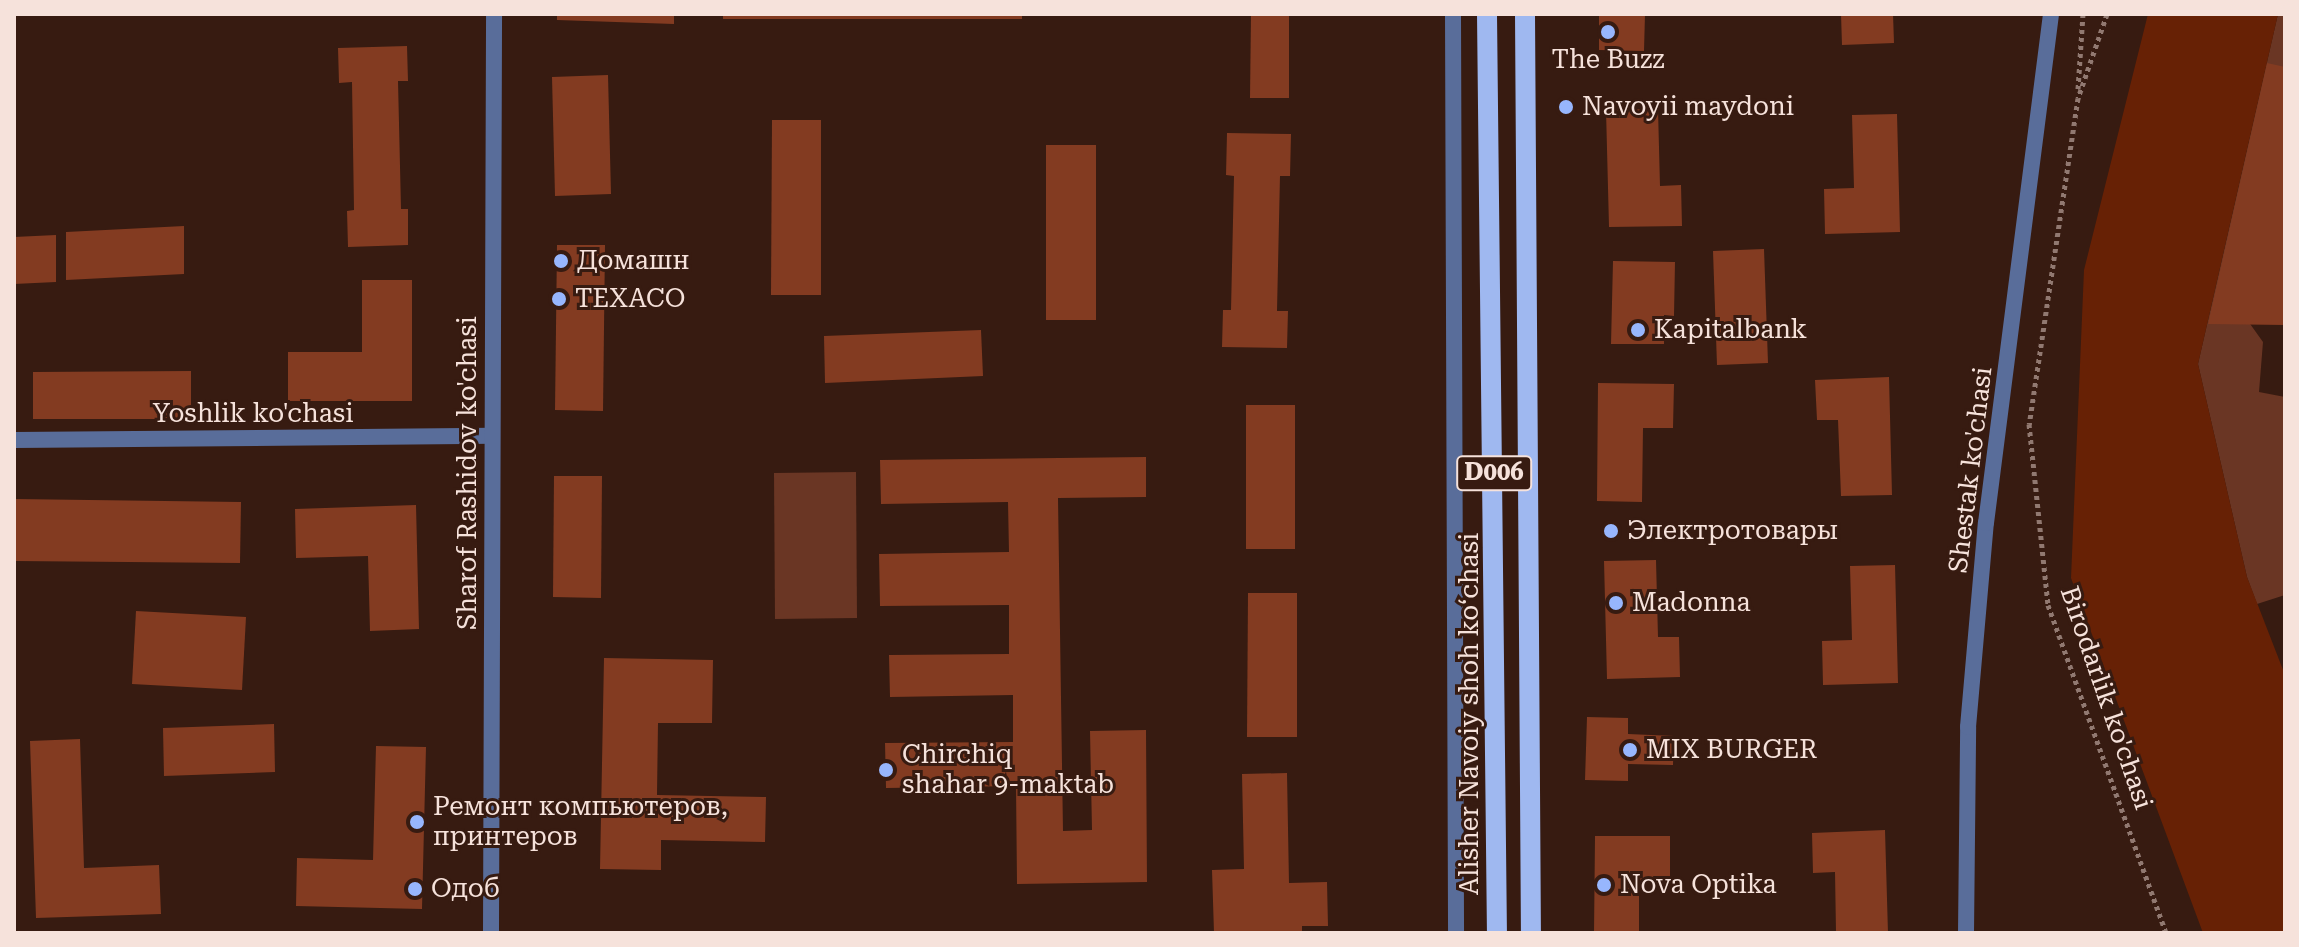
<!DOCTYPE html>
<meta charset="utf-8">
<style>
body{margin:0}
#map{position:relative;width:2299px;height:947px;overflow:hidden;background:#371b11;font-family:"Roboto Serif",serif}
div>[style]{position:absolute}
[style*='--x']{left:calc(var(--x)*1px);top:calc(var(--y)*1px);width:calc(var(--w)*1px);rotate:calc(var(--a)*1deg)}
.green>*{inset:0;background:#6a3624}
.water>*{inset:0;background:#672105}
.building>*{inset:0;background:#833b21}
.path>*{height:5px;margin-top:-2.5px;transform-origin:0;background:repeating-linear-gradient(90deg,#917971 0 4px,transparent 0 8px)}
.minor>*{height:16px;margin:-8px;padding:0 8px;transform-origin:8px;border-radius:8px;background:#596d9a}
.primary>*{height:20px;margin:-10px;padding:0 10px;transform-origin:10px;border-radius:10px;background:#9fb8f0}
.dots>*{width:22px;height:22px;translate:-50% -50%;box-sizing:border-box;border:4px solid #371b11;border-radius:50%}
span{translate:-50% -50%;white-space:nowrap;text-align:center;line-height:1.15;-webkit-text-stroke:6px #371b11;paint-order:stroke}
.shield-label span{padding:2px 6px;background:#371b11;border:2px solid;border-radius:6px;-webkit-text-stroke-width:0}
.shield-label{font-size:24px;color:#f6e2db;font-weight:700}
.poi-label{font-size:26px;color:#f6e2db}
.left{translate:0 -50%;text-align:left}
.street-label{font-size:26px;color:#f6e2db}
.frame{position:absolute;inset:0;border:16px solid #f6e2db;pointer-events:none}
</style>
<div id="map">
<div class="green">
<div style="clip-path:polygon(2278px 14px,2285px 14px,2285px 204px,2238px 307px,2263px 342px,2259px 392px,2285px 397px,2285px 595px,2257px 604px,2247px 577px,2198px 364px)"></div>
<div style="clip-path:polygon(856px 472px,857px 618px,775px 619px,774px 473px)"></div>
</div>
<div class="water">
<div style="clip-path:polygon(2148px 14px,2278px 14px,2198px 364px,2247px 577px,2285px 675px,2285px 933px,2203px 933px,2071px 578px,2084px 270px)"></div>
</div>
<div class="building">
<div style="clip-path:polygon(557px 14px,674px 14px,674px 24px,557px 20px)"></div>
<div style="clip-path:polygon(723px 14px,1022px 14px,1022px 19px,723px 19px)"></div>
<div style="clip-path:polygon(1251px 14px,1289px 14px,1289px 98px,1250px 98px)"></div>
<div style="clip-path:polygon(1599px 14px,1645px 14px,1644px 51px,1599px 50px)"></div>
<div style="clip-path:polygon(1841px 14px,1893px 14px,1894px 43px,1842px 45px)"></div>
<div style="clip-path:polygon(407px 46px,408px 81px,398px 81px,401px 209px,408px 209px,408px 245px,348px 247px,347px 211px,354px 210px,352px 82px,339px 83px,338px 48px)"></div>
<div style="clip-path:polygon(2267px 63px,2285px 67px,2285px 325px,2208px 324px)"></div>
<div style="clip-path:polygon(608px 75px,611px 194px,555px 196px,552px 77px)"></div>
<div style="clip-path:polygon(1658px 109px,1660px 186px,1681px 185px,1682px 226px,1609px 227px,1606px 110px)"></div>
<div style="clip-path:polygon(1897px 114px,1900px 232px,1825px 234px,1824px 189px,1854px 188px,1852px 115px)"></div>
<div style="clip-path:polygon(772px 120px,821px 120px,821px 295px,771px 295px)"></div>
<div style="clip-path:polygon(1227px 133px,1291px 134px,1290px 176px,1280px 176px,1277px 311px,1288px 311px,1287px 348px,1222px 347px,1223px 310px,1231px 310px,1234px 176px,1226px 175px)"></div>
<div style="clip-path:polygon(1046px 145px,1096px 145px,1096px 320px,1046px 320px)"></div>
<div style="clip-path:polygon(184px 226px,184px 274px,66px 280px,66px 232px)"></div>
<div style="clip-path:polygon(56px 235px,56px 282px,14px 284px,14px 237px)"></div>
<div style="clip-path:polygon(557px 245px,605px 245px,603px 411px,555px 410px)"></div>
<div style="clip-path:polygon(1764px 249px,1768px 363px,1717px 365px,1713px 251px)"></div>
<div style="clip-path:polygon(1613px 261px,1675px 262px,1674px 316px,1664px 315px,1664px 344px,1611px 344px)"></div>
<div style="clip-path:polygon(362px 280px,412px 280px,412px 401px,288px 401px,288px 352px,362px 352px)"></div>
<div style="clip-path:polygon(981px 330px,983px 376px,825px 383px,824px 336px)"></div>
<div style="clip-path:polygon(191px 371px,191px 419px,33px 419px,33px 372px)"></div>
<div style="clip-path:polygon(1889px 377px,1892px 495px,1841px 496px,1838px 420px,1817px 420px,1815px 380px)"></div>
<div style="clip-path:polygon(1598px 383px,1674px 384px,1673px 428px,1643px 428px,1642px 502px,1597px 501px)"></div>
<div style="clip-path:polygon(1246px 405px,1295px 405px,1295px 549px,1246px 549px)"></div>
<div style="clip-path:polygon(1146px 457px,1146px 497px,1058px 498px,1063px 831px,1092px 830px,1090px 731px,1146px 730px,1147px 882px,1017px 884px,1016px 786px,886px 788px,885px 743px,1013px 742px,1013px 695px,890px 697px,889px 655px,1009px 654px,1009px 605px,880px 606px,879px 554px,1009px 552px,1008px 502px,881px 504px,880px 460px)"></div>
<div style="clip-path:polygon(554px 476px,602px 476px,601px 598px,553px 597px)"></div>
<div style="clip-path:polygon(14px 499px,241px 502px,240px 563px,14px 561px)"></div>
<div style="clip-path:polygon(416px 505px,419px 629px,370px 631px,368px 556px,296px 558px,295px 509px)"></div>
<div style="clip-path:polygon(1656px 560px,1658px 637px,1679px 637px,1680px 677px,1607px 679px,1604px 561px)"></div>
<div style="clip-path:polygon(1895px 565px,1898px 683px,1823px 685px,1822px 641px,1852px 640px,1850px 566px)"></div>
<div style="clip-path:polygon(1248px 593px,1297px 593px,1297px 737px,1247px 737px)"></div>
<div style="clip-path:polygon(136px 611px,246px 617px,242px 690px,132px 684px)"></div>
<div style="clip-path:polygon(604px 658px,713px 660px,712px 723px,658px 723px,657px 795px,766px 797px,765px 842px,661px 840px,661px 870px,600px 869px)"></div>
<div style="clip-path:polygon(1587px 717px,1628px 718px,1628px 734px,1674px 736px,1673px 765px,1628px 764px,1628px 781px,1585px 780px)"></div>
<div style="clip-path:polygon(274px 724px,275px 772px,164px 776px,163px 728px)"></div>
<div style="clip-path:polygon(80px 739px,84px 868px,159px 865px,161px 914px,36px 918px,30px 741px)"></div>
<div style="clip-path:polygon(376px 746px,426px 747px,422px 909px,296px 906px,297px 858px,373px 860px)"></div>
<div style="clip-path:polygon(1287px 773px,1289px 883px,1327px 882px,1328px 926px,1302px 926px,1302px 933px,1214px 933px,1212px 870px,1244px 869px,1242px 774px)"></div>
<div style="clip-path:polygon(1885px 830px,1888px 933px,1836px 933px,1835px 872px,1813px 873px,1812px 833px)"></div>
<div style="clip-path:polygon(1595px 836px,1670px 836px,1670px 881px,1639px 881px,1639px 933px,1594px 933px)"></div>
</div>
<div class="path">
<div style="--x:2107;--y:14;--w:89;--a:109"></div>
<div style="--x:2078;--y:98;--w:330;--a:98.5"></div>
<div style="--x:2029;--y:424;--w:182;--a:84"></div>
<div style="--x:2048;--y:605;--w:349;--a:70.2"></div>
<div style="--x:2078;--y:89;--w:75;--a:-86.2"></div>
</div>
<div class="minor">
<div style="--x:1453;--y:14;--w:919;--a:89.81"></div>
<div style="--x:14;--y:440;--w:478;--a:-0.5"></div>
<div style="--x:491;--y:933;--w:919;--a:-89.81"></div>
<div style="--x:1966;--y:933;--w:206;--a:-89.4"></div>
<div style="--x:1968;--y:727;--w:205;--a:-85"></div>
<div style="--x:1986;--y:523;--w:513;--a:-82.72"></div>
</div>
<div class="primary">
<div style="--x:1487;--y:14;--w:919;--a:89.38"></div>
<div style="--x:1525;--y:14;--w:919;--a:89.63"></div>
</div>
<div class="dots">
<div style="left:1608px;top:32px;background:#97b6fd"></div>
<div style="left:1566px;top:107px;background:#97b6fd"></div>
<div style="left:561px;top:261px;background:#97b6fd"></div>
<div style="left:559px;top:299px;background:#97b6fd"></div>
<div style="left:1638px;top:330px;background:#97b6fd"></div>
<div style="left:1611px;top:531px;background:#97b6fd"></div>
<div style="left:1616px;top:603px;background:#97b6fd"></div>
<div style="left:1630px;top:750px;background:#97b6fd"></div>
<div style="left:886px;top:770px;background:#97b6fd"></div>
<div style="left:417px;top:822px;background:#97b6fd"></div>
<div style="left:1604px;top:885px;background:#97b6fd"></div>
<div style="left:415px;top:889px;background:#97b6fd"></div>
</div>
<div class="shield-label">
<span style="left:1494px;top:473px">D006</span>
</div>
<div class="poi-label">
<span style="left:1608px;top:60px">The Buzz</span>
<span class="left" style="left:1582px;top:107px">Navoyii maydoni</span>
<span class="left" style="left:577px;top:261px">Домашн</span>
<span class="left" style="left:575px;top:299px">TEXACO</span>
<span class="left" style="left:1654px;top:330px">Kapitalbank</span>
<span class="left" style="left:1627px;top:531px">Электротовары</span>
<span class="left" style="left:1632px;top:603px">Madonna</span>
<span class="left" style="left:1646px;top:750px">MIX BURGER</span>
<span class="left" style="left:902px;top:770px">Chirchiq<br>shahar 9-maktab</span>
<span class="left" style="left:433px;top:822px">Ремонт компьютеров,<br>принтеров</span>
<span class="left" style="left:1620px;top:885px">Nova Optika</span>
<span class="left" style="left:431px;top:889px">Одоб</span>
</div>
<div class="street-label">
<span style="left:253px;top:414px">Yoshlik ko'chasi</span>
<span style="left:1971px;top:470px;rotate:-83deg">Shestak ko'chasi</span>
<span style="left:468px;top:473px;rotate:-90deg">Sharof Rashidov ko'chasi</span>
<span style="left:2106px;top:698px;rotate:71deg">Birodarlik ko'chasi</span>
<span style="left:1470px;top:714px;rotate:-90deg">Alisher Navoiy shoh koʻchasi</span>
</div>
<div class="frame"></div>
</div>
